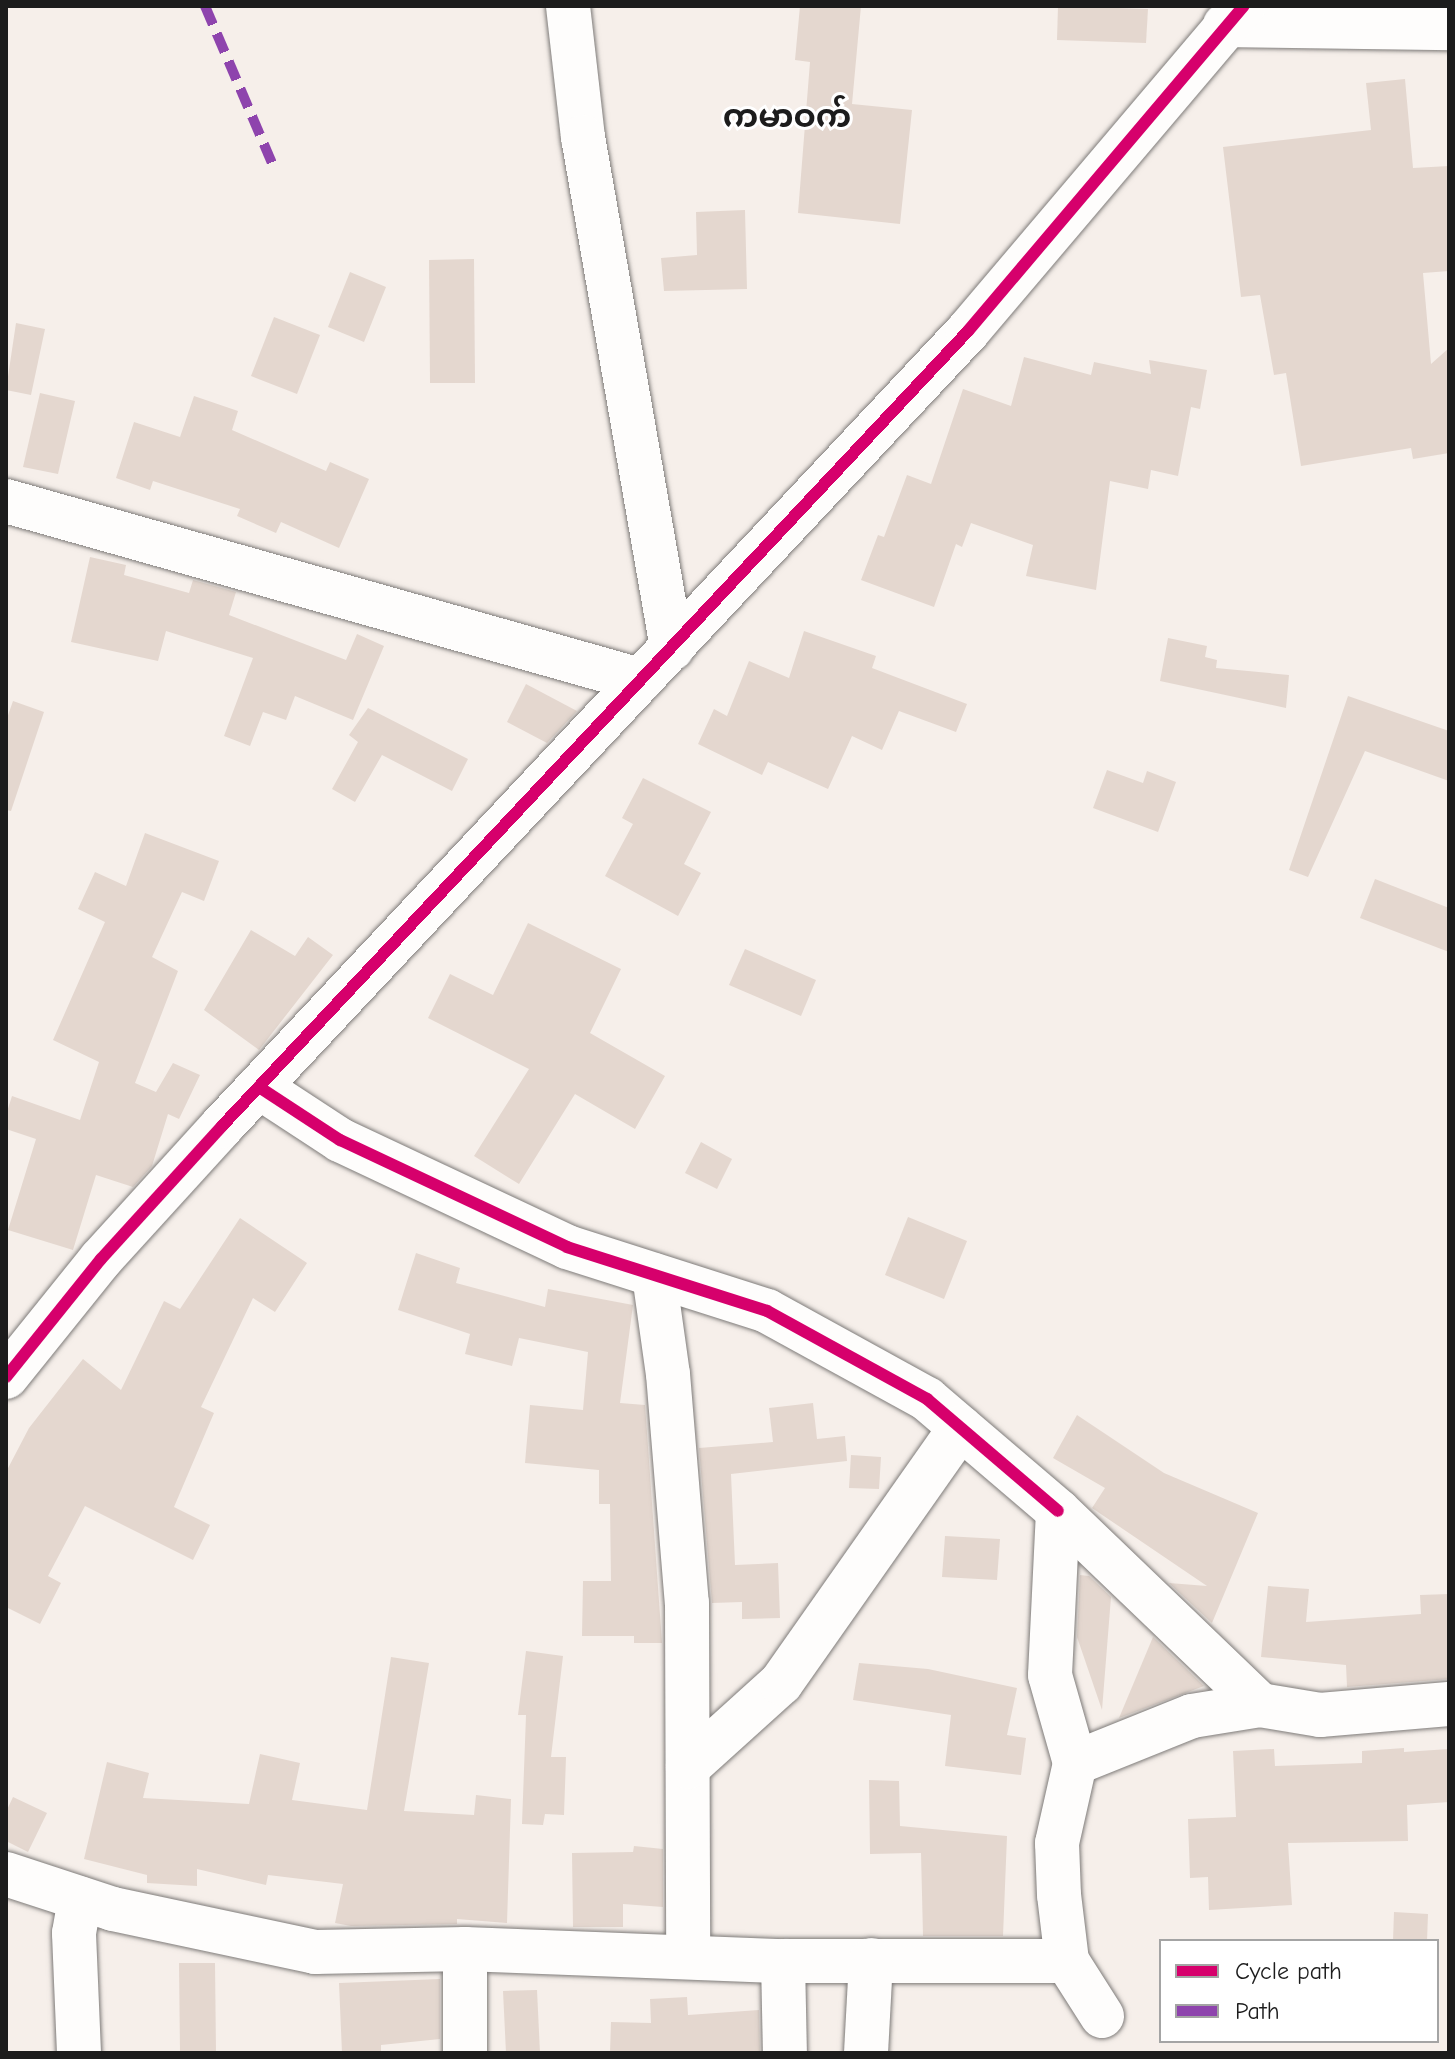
<!DOCTYPE html>
<meta charset="utf-8">
<style>
body{margin:0}
#map{position:relative;width:1455px;height:2059px;overflow:hidden;background:#f6efea;font-family:"Comic Neue","Noto Sans Myanmar",sans-serif}
div>[style]{position:absolute}
[style*='--x']{left:calc(var(--x)*1px);top:calc(var(--y)*1px);width:calc(var(--w)*1px);rotate:calc(var(--a)*1deg)}
.building>*{inset:0;background:#e4d7cf}
.roads{filter:drop-shadow(0 0 2px #7e7b79) drop-shadow(0 0 2px #7e7b79)}
.minor>*{height:44px;margin:-22px;padding:0 22px;transform-origin:22px;border-radius:22px;background:#fefdfc}
.quiet>*{height:10px;margin-top:-5px;transform-origin:0;background:repeating-linear-gradient(90deg,#8e44ad 0 20px,transparent 0 30px)}
.cycleway>*{height:12px;margin:-6px;padding:0 6px;transform-origin:6px;border-radius:6px;background:#d6006c}
span{translate:-50% -50%;white-space:nowrap;text-align:center;line-height:1.15;-webkit-text-stroke:6px #fff;paint-order:stroke}
.district-label{font-size:32px;color:#1c1c1c;font-weight:700}
.frame{position:absolute;inset:0;border:8px solid #1c1c1c;pointer-events:none}
.legend{position:absolute;left:1159px;top:1939px;width:280px;height:104px;box-sizing:border-box;background:#fff;border:2px solid #a4a4a4;margin:0;padding:10px 14px;list-style:none;font-size:24px;color:#1c1c1c}
.legend li{display:flex;align-items:center;gap:16px;height:40px}
.legend b{width:40px;border:2px solid #a4a4a4}
</style>
<div id="map">
<div class="building">
<div style="clip-path:polygon(800px 6px,861px 6px,852px 104px,912px 110px,900px 224px,798px 213px,810px 62px,795px 60px)"></div>
<div style="clip-path:polygon(1058px 6px,1148px 9px,1146px 43px,1057px 40px)"></div>
<div style="clip-path:polygon(1405px 79px,1413px 168px,1449px 166px,1449px 271px,1423px 273px,1431px 364px,1449px 348px,1449px 453px,1413px 459px,1411px 448px,1301px 466px,1286px 373px,1274px 375px,1260px 295px,1241px 297px,1223px 147px,1371px 130px,1366px 83px)"></div>
<div style="clip-path:polygon(745px 210px,747px 289px,664px 291px,661px 258px,697px 255px,696px 212px)"></div>
<div style="clip-path:polygon(474px 259px,475px 383px,430px 383px,429px 260px)"></div>
<div style="clip-path:polygon(350px 272px,386px 287px,364px 342px,328px 327px)"></div>
<div style="clip-path:polygon(274px 317px,320px 335px,297px 394px,251px 376px)"></div>
<div style="clip-path:polygon(16px 323px,45px 329px,31px 395px,6px 390px)"></div>
<div style="clip-path:polygon(1024px 357px,1091px 375px,1094px 362px,1151px 374px,1149px 360px,1207px 370px,1200px 409px,1191px 407px,1178px 476px,1151px 470px,1148px 489px,1110px 481px,1096px 590px,1026px 576px,1033px 545px,971px 523px,962px 547px,956px 544px,934px 607px,861px 580px,878px 535px,884px 537px,907px 475px,931px 484px,963px 389px,1011px 406px)"></div>
<div style="clip-path:polygon(40px 393px,75px 401px,58px 474px,23px 467px)"></div>
<div style="clip-path:polygon(194px 396px,238px 411px,232px 430px,326px 471px,330px 462px,369px 479px,339px 548px,281px 522px,276px 533px,237px 516px,240px 509px,153px 481px,150px 490px,116px 478px,134px 422px,180px 437px)"></div>
<div style="clip-path:polygon(90px 557px,126px 565px,124px 575px,189px 593px,193px 580px,236px 592px,229px 615px,346px 660px,357px 634px,384px 646px,353px 720px,295px 696px,286px 720px,263px 712px,250px 746px,224px 736px,253px 658px,166px 631px,158px 661px,71px 642px)"></div>
<div style="clip-path:polygon(804px 631px,876px 656px,872px 668px,967px 704px,956px 732px,899px 711px,882px 750px,852px 736px,828px 789px,768px 762px,762px 775px,698px 744px,714px 709px,727px 716px,749px 661px,789px 678px)"></div>
<div style="clip-path:polygon(1168px 638px,1207px 646px,1205px 657px,1217px 660px,1216px 668px,1289px 675px,1286px 708px,1160px 681px)"></div>
<div style="clip-path:polygon(526px 684px,577px 711px,547px 743px,507px 722px)"></div>
<div style="clip-path:polygon(1348px 696px,1449px 731px,1449px 781px,1365px 751px,1308px 877px,1289px 870px)"></div>
<div style="clip-path:polygon(13px 701px,44px 712px,11px 811px,6px 810px,6px 721px)"></div>
<div style="clip-path:polygon(368px 708px,468px 759px,452px 791px,382px 755px,355px 802px,332px 789px,358px 742px,349px 735px)"></div>
<div style="clip-path:polygon(1107px 770px,1143px 783px,1147px 771px,1176px 782px,1158px 832px,1093px 808px)"></div>
<div style="clip-path:polygon(643px 778px,711px 812px,684px 864px,701px 873px,678px 916px,605px 876px,633px 824px,622px 818px)"></div>
<div style="clip-path:polygon(145px 833px,219px 861px,204px 901px,182px 892px,152px 957px,178px 971px,135px 1083px,156px 1092px,173px 1063px,200px 1075px,179px 1119px,168px 1114px,152px 1166px,133px 1187px,96px 1175px,73px 1250px,8px 1230px,36px 1139px,6px 1129px,6px 1115px,12px 1096px,80px 1120px,99px 1062px,53px 1040px,105px 922px,78px 909px,95px 872px,126px 886px)"></div>
<div style="clip-path:polygon(1375px 879px,1449px 908px,1449px 952px,1360px 918px)"></div>
<div style="clip-path:polygon(528px 923px,621px 969px,590px 1033px,665px 1076px,635px 1129px,575px 1094px,519px 1184px,474px 1156px,529px 1069px,428px 1018px,450px 974px,493px 995px)"></div>
<div style="clip-path:polygon(251px 930px,295px 956px,308px 937px,333px 955px,259px 1050px,204px 1010px)"></div>
<div style="clip-path:polygon(745px 949px,816px 980px,801px 1016px,729px 985px)"></div>
<div style="clip-path:polygon(701px 1142px,732px 1159px,717px 1189px,685px 1173px)"></div>
<div style="clip-path:polygon(908px 1217px,967px 1241px,944px 1299px,885px 1275px)"></div>
<div style="clip-path:polygon(240px 1218px,307px 1263px,275px 1312px,253px 1298px,201px 1407px,214px 1413px,174px 1507px,210px 1525px,193px 1560px,85px 1506px,48px 1576px,61px 1583px,40px 1624px,6px 1607px,6px 1472px,29px 1428px,83px 1359px,121px 1390px,164px 1301px,180px 1309px)"></div>
<div style="clip-path:polygon(416px 1253px,460px 1268px,456px 1283px,545px 1307px,548px 1289px,633px 1305px,620px 1403px,645px 1405px,662px 1643px,634px 1643px,634px 1636px,582px 1636px,583px 1581px,611px 1581px,610px 1504px,599px 1504px,599px 1470px,525px 1463px,530px 1405px,583px 1410px,588px 1352px,519px 1338px,512px 1366px,465px 1354px,470px 1334px,398px 1310px)"></div>
<div style="clip-path:polygon(813px 1403px,817px 1439px,845px 1436px,847px 1461px,731px 1474px,735px 1565px,778px 1563px,780px 1618px,742px 1619px,742px 1602px,712px 1603px,699px 1448px,773px 1442px,769px 1408px)"></div>
<div style="clip-path:polygon(1077px 1415px,1164px 1473px,1258px 1513px,1212px 1623px,1169px 1583px,1207px 1586px,1092px 1508px,1105px 1488px,1053px 1458px)"></div>
<div style="clip-path:polygon(851px 1455px,881px 1457px,879px 1489px,849px 1488px)"></div>
<div style="clip-path:polygon(945px 1536px,1000px 1539px,997px 1580px,942px 1577px)"></div>
<div style="clip-path:polygon(1080px 1575px,1089px 1576px,1111px 1597px,1102px 1710px,1077px 1637px)"></div>
<div style="clip-path:polygon(1268px 1586px,1309px 1589px,1306px 1622px,1421px 1614px,1420px 1595px,1449px 1594px,1449px 1679px,1347px 1687px,1346px 1665px,1261px 1657px)"></div>
<div style="clip-path:polygon(1153px 1637px,1204px 1686px,1119px 1718px)"></div>
<div style="clip-path:polygon(526px 1651px,563px 1656px,551px 1757px,566px 1757px,564px 1815px,545px 1814px,543px 1825px,522px 1824px,526px 1715px,518px 1715px)"></div>
<div style="clip-path:polygon(391px 1657px,429px 1663px,404px 1811px,474px 1815px,476px 1795px,511px 1799px,507px 1923px,457px 1919px,457px 1924px,351px 1926px,335px 1923px,343px 1884px,268px 1875px,266px 1885px,197px 1869px,197px 1886px,147px 1883px,147px 1875px,84px 1859px,107px 1762px,149px 1773px,143px 1798px,249px 1804px,260px 1754px,300px 1763px,292px 1800px,367px 1810px)"></div>
<div style="clip-path:polygon(859px 1663px,928px 1669px,1017px 1688px,1007px 1735px,1026px 1738px,1021px 1775px,945px 1766px,951px 1715px,853px 1700px)"></div>
<div style="clip-path:polygon(1404px 1748px,1404px 1752px,1449px 1749px,1449px 1802px,1407px 1805px,1408px 1841px,1288px 1843px,1292px 1905px,1209px 1910px,1208px 1877px,1190px 1878px,1188px 1819px,1236px 1817px,1233px 1751px,1274px 1749px,1275px 1766px,1362px 1763px,1362px 1751px)"></div>
<div style="clip-path:polygon(869px 1780px,899px 1781px,900px 1826px,1007px 1836px,1003px 1936px,923px 1936px,921px 1853px,870px 1854px)"></div>
<div style="clip-path:polygon(13px 1797px,47px 1813px,28px 1852px,6px 1841px,6px 1812px)"></div>
<div style="clip-path:polygon(634px 1846px,663px 1849px,663px 1907px,623px 1904px,623px 1927px,573px 1927px,572px 1853px,633px 1852px)"></div>
<div style="clip-path:polygon(1394px 1912px,1428px 1914px,1427px 1941px,1393px 1941px)"></div>
<div style="clip-path:polygon(179px 1963px,215px 1963px,216px 2053px,180px 2053px)"></div>
<div style="clip-path:polygon(440px 1979px,440px 2039px,381px 2045px,381px 2053px,342px 2053px,339px 1983px)"></div>
<div style="clip-path:polygon(537px 1990px,540px 2053px,506px 2053px,503px 1991px)"></div>
<div style="clip-path:polygon(687px 1997px,688px 2015px,759px 2010px,760px 2053px,610px 2053px,611px 2022px,651px 2023px,650px 1999px)"></div>
</div>
<div class="roads">
<div class="minor">
<div style="--x:568;--y:6;--w:132;--a:83.5"></div>
<div style="--x:583;--y:137;--w:519;--a:80.12"></div>
<div style="--x:1225;--y:25;--w:224;--a:0.8"></div>
<div style="--x:6;--y:501;--w:659;--a:15.77"></div>
<div style="--x:259;--y:1087;--w:97;--a:33.2"></div>
<div style="--x:340;--y:1140;--w:251;--a:25.2"></div>
<div style="--x:567;--y:1247;--w:210;--a:17.7"></div>
<div style="--x:767;--y:1311;--w:183;--a:28.8"></div>
<div style="--x:927;--y:1399;--w:172;--a:40.5"></div>
<div style="--x:654;--y:1275;--w:100;--a:82"></div>
<div style="--x:668;--y:1374;--w:230;--a:85.3"></div>
<div style="--x:687;--y:1603;--w:353;--a:89.8"></div>
<div style="--x:6;--y:1377;--w:151;--a:-51.2"></div>
<div style="--x:101;--y:1259;--w:180;--a:-47.7"></div>
<div style="--x:222;--y:1126;--w:1090;--a:-46.82"></div>
<div style="--x:968;--y:331;--w:426;--a:-49.7"></div>
<div style="--x:1075;--y:1763;--w:91;--a:-105.9"></div>
<div style="--x:1050;--y:1675;--w:164;--a:-87.2"></div>
<div style="--x:1058;--y:1511;--w:280;--a:43.8"></div>
<div style="--x:688;--y:1767;--w:125;--a:-42.1"></div>
<div style="--x:781;--y:1683;--w:312;--a:-54.9"></div>
<div style="--x:6;--y:1874;--w:113;--a:18.1"></div>
<div style="--x:113;--y:1909;--w:207;--a:12"></div>
<div style="--x:315;--y:1952;--w:150;--a:-1.1"></div>
<div style="--x:783;--y:1961;--w:92;--a:88.8"></div>
<div style="--x:1102;--y:2016;--w:65;--a:-122.5"></div>
<div style="--x:1067;--y:1961;--w:66;--a:-96.9"></div>
<div style="--x:1059;--y:1895;--w:52;--a:-92.2"></div>
<div style="--x:1057;--y:1843;--w:82;--a:-77.3"></div>
<div style="--x:1075;--y:1763;--w:126;--a:-21.9"></div>
<div style="--x:1192;--y:1716;--w:69;--a:-9.2"></div>
<div style="--x:1260;--y:1705;--w:61;--a:9.5"></div>
<div style="--x:1320;--y:1715;--w:129;--a:-4.9"></div>
<div style="--x:79;--y:2053;--w:120;--a:-92.4"></div>
<div style="--x:74;--y:1933;--w:35;--a:-80"></div>
<div style="--x:465;--y:2053;--w:104;--a:-90"></div>
<div style="--x:465;--y:1949;--w:318;--a:2.2"></div>
<div style="--x:783;--y:1961;--w:284;--a:0"></div>
<div style="--x:866;--y:2053;--w:93;--a:-86.9"></div>
</div>
</div>
<div class="quiet">
<div style="--x:205;--y:6;--w:176;--a:66.9"></div>
</div>
<div class="cycleway">
<div style="--x:259;--y:1087;--w:97;--a:33.2"></div>
<div style="--x:340;--y:1140;--w:251;--a:25.2"></div>
<div style="--x:567;--y:1247;--w:210;--a:17.7"></div>
<div style="--x:767;--y:1311;--w:183;--a:28.8"></div>
<div style="--x:927;--y:1399;--w:172;--a:40.5"></div>
<div style="--x:6;--y:1377;--w:151;--a:-51.2"></div>
<div style="--x:101;--y:1259;--w:180;--a:-47.7"></div>
<div style="--x:222;--y:1126;--w:1090;--a:-46.82"></div>
<div style="--x:968;--y:331;--w:426;--a:-49.7"></div>
</div>
<div class="district-label">
<span style="left:787px;top:117px">ကမာဝက်</span>
</div>
<div class="frame"></div>
<ul class="legend">
<li><b style="height:10px;background:#d6006c"></b>Cycle path</li>
<li><b style="height:10px;background:#8e44ad"></b>Path</li>
</ul>
</div>
